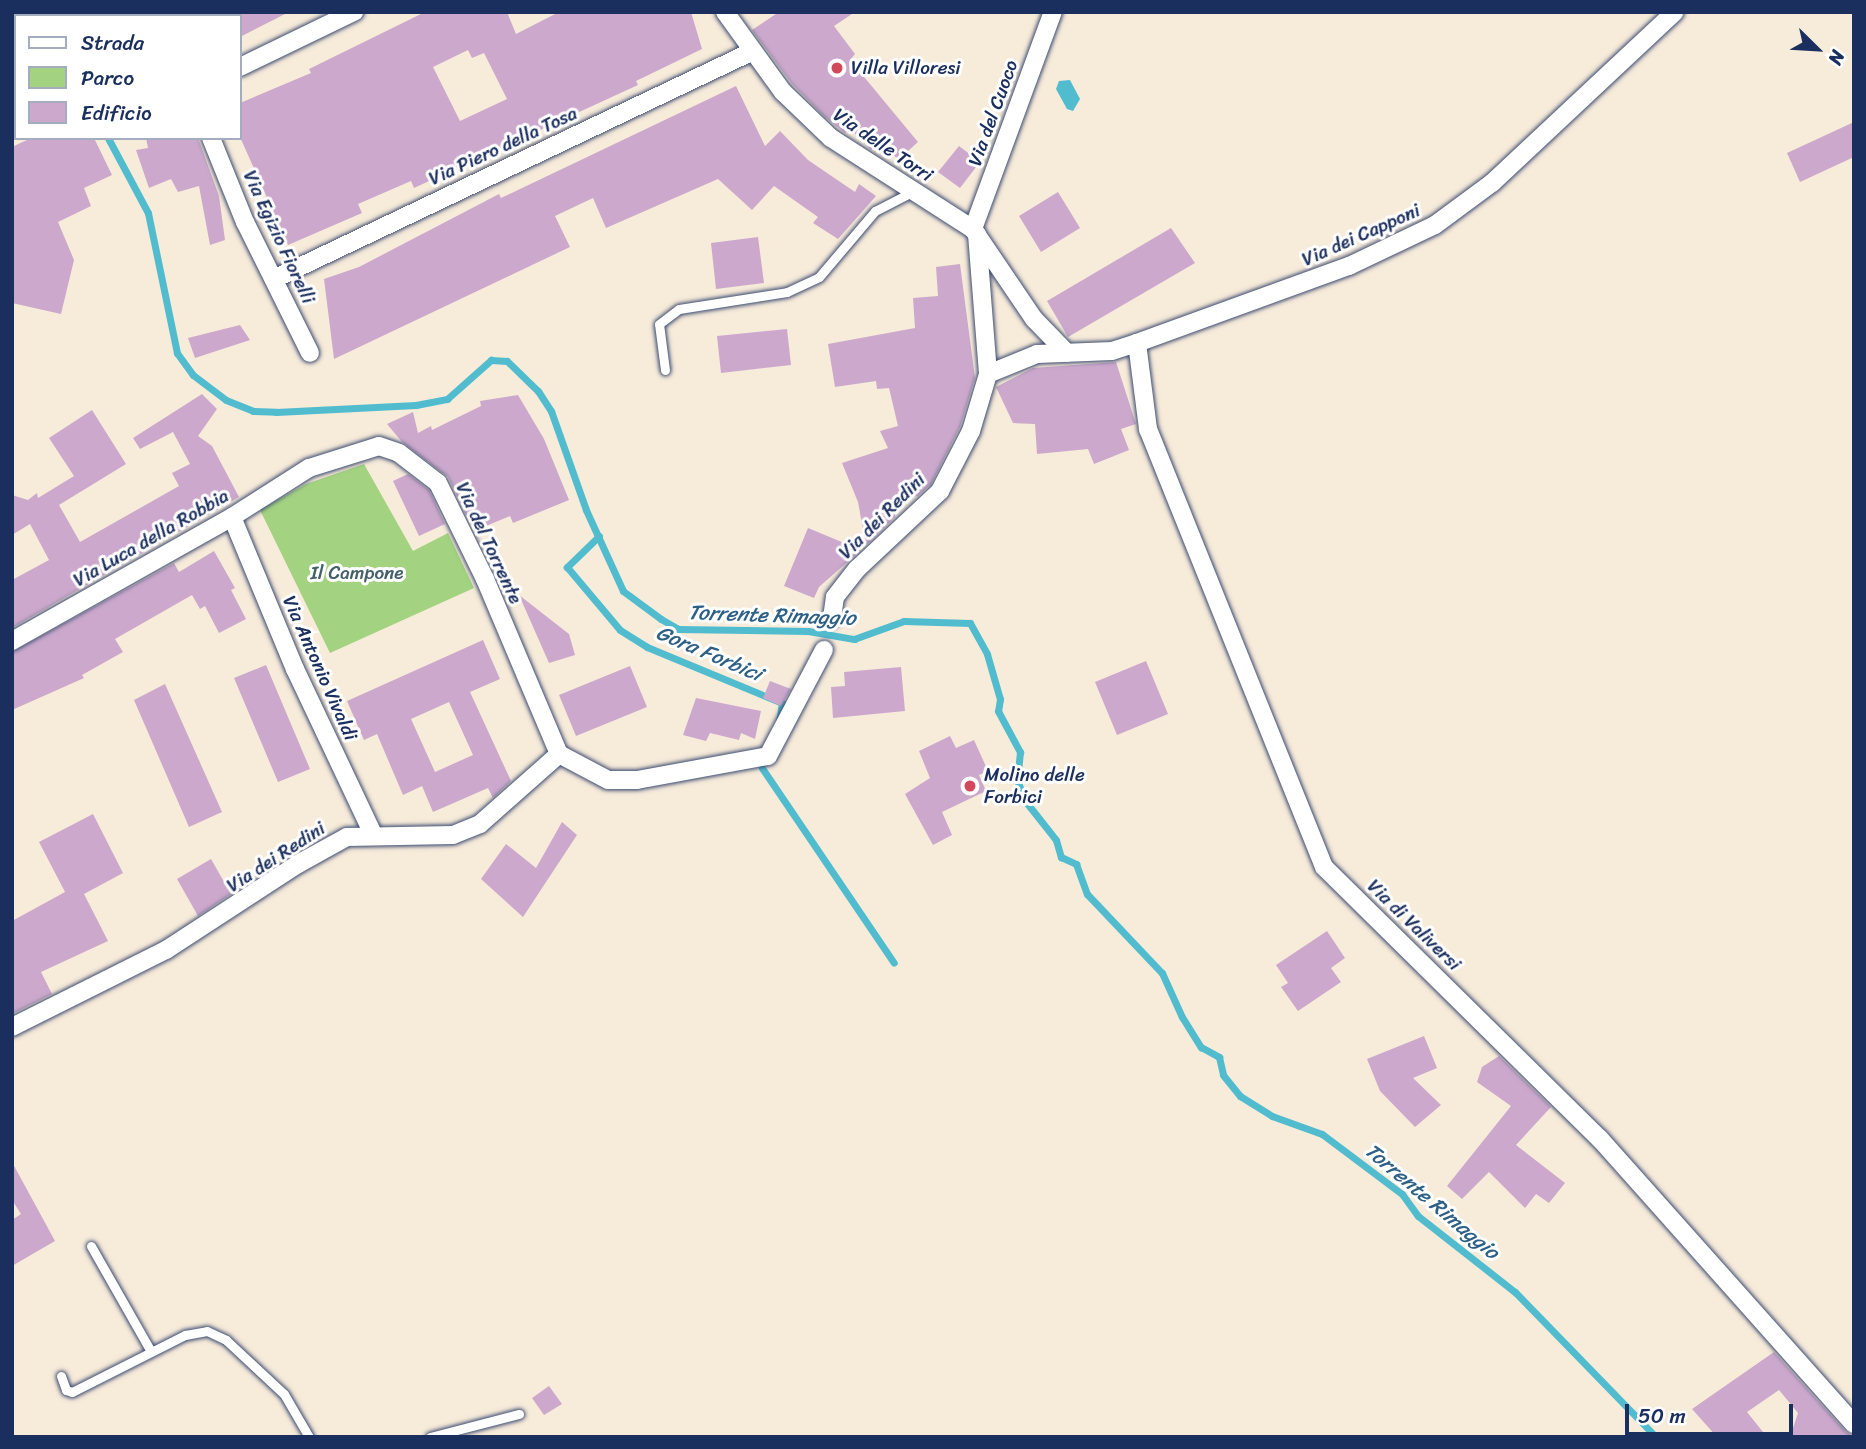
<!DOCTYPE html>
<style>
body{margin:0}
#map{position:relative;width:1866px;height:1449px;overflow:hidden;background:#f7ebda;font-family:Sriracha,sans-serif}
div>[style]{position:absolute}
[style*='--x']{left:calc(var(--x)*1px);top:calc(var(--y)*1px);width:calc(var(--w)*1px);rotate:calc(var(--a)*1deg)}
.green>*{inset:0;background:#a3d381}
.water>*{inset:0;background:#52bccf}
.stream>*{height:7px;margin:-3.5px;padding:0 3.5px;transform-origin:3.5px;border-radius:3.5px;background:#52bccf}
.building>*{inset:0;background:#cca9cc}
.roads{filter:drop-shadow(0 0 2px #3c4b71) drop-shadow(0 0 2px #3c4b71)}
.lane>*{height:9px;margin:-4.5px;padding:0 4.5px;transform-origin:4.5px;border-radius:4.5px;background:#fff}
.street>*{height:18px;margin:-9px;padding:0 9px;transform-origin:9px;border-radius:9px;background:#fff}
.dots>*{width:19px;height:19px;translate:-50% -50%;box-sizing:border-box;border:4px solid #fff;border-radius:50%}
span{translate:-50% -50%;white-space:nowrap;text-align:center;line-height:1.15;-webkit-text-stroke:6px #fff;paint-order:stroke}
.poi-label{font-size:19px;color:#1b2f5e}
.left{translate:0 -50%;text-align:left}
.street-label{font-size:19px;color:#1b2f5e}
.park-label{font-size:19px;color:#446068}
.water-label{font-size:21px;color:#2e6086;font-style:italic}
.frame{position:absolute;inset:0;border:14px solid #1b2f5e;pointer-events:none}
.legend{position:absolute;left:14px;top:14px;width:228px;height:126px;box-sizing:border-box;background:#fff;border:2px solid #a4acbf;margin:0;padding:9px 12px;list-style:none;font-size:21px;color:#1b2f5e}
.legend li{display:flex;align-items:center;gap:14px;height:35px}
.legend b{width:35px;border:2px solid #a4acbf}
.north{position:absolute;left:1782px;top:14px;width:70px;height:70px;-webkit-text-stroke:5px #fff;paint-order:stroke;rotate:114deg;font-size:19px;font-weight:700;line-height:28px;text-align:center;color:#1b2f5e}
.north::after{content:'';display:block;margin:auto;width:24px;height:32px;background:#1b2f5e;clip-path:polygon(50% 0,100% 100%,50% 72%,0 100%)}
.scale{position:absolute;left:1625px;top:1404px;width:168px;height:32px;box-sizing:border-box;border:4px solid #1b2f5e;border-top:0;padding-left:9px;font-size:21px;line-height:24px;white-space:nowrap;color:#1b2f5e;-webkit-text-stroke:5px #fff;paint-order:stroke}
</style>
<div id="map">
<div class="green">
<div style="clip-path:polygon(364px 464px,413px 551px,448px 533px,474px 588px,330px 653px,260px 510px,306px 484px)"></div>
</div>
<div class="water">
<div style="clip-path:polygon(1070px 80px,1080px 99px,1073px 111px,1067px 109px,1056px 89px,1059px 81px)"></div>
</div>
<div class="stream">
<div style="--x:70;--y:12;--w:4;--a:76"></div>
<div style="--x:108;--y:138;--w:85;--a:61.9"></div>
<div style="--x:148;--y:213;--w:143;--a:78.3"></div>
<div style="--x:177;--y:353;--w:27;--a:54"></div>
<div style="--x:193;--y:375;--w:41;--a:37.1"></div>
<div style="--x:226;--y:400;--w:29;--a:22"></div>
<div style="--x:253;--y:411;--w:23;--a:2"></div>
<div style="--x:276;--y:412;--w:140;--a:-2.9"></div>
<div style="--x:416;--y:405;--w:32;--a:-11"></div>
<div style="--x:447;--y:399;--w:59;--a:-41.6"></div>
<div style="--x:491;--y:360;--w:16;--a:4"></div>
<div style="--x:507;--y:361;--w:43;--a:44.1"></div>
<div style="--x:538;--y:391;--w:24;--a:57"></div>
<div style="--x:551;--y:411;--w:105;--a:70.5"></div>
<div style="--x:586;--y:510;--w:89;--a:65.4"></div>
<div style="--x:623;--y:591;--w:47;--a:36.4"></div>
<div style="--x:661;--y:619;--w:20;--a:30"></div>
<div style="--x:678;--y:629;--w:130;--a:0.9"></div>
<div style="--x:808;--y:631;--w:47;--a:9.9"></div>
<div style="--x:854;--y:639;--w:53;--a:-19.8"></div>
<div style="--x:904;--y:621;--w:66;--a:1.7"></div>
<div style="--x:970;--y:623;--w:35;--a:61"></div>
<div style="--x:987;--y:654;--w:47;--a:73.9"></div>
<div style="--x:1000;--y:699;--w:12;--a:99"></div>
<div style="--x:998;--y:711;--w:47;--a:61.8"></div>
<div style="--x:1020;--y:752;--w:28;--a:96"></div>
<div style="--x:1017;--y:780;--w:24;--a:68"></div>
<div style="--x:1026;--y:802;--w:48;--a:51.7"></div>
<div style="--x:1056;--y:840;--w:18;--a:74"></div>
<div style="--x:1061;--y:857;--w:17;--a:25"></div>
<div style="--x:1076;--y:864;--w:32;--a:70"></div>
<div style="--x:1087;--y:894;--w:109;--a:46.5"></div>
<div style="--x:1162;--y:973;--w:48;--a:65.6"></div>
<div style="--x:1182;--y:1017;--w:36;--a:58"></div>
<div style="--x:1201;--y:1047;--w:21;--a:29"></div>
<div style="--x:1219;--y:1057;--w:18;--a:77"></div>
<div style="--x:1223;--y:1075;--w:27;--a:51"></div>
<div style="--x:1240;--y:1096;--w:38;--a:32"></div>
<div style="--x:1272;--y:1116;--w:53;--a:19.8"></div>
<div style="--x:1322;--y:1134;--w:100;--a:36.9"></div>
<div style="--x:1402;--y:1194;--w:27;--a:54"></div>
<div style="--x:1418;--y:1216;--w:123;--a:38.1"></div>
<div style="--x:1515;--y:1292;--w:202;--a:45.8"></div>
<div style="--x:599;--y:536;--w:45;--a:135.9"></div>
<div style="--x:567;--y:567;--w:82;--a:49.9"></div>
<div style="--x:620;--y:630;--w:32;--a:32"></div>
<div style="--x:647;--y:647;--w:146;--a:22.5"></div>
<div style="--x:782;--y:703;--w:18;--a:99"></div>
<div style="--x:762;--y:768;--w:235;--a:55.9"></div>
</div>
<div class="building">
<div style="clip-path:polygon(240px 12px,289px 12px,240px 37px)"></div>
<div style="clip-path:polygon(evenodd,425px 12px,507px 12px,516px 34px,559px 12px,691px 12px,702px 49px,636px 81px,638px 85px,414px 188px,411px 181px,358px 204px,362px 213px,288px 245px,240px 137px,240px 103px,311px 73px,309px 69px,425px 12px,468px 50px,472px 58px,484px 53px,507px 99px,460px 121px,433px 67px,468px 50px)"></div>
<div style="clip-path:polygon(779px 12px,855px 12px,834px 26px,855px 54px,850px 60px,918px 142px,898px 160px,882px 141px,871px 150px,850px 129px,845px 133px,825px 117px,792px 84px,752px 30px)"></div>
<div style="clip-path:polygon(736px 86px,765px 146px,780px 131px,808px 160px,855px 192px,859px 184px,876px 196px,838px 239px,813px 223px,818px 217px,774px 186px,752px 210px,718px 179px,606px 228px,593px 198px,555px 216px,570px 247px,334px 359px,324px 279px,359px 267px,499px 194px,501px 198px)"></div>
<div style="clip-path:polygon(1854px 122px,1854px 157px,1800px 182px,1787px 153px)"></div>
<div style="clip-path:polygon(31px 138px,94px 138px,112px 175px,84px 188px,91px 206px,58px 222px,74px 260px,61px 314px,12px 303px,12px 147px)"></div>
<div style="clip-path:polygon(146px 138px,198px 138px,219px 196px,225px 240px,210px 245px,199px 186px,178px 192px,171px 179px,149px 188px,136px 150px,148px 148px)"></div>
<div style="clip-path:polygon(959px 146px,980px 162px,960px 188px,938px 172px)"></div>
<div style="clip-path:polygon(1058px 192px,1080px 228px,1041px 252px,1019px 216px)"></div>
<div style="clip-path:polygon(1171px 228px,1195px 263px,1068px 337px,1047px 301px)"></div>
<div style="clip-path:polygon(758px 237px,764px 283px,716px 289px,711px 243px)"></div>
<div style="clip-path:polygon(960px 264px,975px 378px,960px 427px,931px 484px,918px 496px,895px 499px,895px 517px,866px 545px,858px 502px,842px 463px,888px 448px,880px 431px,898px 426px,889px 388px,877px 389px,876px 381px,835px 387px,828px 344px,915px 328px,913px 298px,938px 296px,936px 267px)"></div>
<div style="clip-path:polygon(240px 325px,250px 340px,195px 358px,188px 338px)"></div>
<div style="clip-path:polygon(787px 329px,791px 365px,721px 373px,717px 336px)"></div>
<div style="clip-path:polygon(1116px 362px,1136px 424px,1121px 429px,1129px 450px,1094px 464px,1088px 449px,1037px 454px,1035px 424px,1013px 423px,996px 387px,1033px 368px)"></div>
<div style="clip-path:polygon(202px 394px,217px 409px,198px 436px,212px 446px,239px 497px,12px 628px,12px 580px,49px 560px,30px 524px,12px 535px,12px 495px,28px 500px,37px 493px,38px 498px,74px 476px,49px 438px,92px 410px,126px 464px,59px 505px,80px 542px,179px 486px,172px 473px,190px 464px,173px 432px,140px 449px,133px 438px)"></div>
<div style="clip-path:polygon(518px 395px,544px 439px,569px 500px,513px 523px,510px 516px,474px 531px,448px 477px,402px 442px,387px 424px,413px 412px,418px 433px,431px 426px,432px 430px,481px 406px,480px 401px)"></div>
<div style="clip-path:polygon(408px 474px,429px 490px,445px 524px,419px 536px,393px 481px)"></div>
<div style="clip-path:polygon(808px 528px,861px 550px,819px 587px,814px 598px,784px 586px)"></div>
<div style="clip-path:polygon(214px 551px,235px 588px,231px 590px,246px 619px,219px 633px,205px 606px,200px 609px,192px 595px,115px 639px,123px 652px,82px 675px,84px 678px,12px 710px,12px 652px,174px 563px,179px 572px)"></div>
<div style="clip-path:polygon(519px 595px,569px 634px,575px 655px,549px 663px)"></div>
<div style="clip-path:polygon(evenodd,483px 640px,500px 679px,470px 692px,511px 781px,493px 798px,488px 788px,433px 812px,422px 786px,403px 795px,377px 734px,364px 740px,347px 701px,483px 640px,449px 702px,473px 755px,435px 772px,411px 719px,449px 702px)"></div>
<div style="clip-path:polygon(1146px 661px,1168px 714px,1117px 735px,1095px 682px)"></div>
<div style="clip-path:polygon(266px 665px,310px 769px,278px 782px,234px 678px)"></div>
<div style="clip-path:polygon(630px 666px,647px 707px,576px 736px,559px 695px)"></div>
<div style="clip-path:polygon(901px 667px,905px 711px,833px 718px,831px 687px,845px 686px,844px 672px)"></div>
<div style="clip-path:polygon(770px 681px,791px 689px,781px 706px,763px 698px)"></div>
<div style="clip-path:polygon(165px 684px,222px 812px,189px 827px,134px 700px)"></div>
<div style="clip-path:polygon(696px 698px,761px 711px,755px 739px,741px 733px,739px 740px,710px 733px,706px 741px,683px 735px)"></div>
<div style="clip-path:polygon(950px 736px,956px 748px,974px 740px,988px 771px,979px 775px,986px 791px,942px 812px,952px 835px,933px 845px,905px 794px,930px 778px,919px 751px)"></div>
<div style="clip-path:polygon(93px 814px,123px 873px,84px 894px,108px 941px,41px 972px,52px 994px,12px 1014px,12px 921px,65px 892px,39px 842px)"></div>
<div style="clip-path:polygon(562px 822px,577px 835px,523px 917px,481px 879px,506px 844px,536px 868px)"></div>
<div style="clip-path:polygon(211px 859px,231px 894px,198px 916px,177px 879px)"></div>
<div style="clip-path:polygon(1327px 931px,1345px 958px,1331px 968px,1341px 982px,1298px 1011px,1281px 987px,1288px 983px,1276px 965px)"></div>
<div style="clip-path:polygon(1424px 1036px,1437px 1068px,1413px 1078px,1441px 1105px,1415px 1127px,1380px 1091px,1367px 1059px)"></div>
<div style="clip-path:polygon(1499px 1056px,1551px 1107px,1516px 1145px,1565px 1183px,1549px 1203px,1536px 1194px,1525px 1208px,1489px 1172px,1462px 1199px,1447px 1186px,1511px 1106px,1477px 1082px,1482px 1067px)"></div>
<div style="clip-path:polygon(12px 1162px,55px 1241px,12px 1266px,12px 1220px,21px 1214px,12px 1200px)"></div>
<div style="clip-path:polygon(1774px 1352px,1846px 1432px,1854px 1437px,1790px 1437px,1798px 1413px,1779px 1390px,1747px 1412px,1767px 1437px,1717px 1437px,1692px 1409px)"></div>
<div style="clip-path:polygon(549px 1386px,562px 1404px,544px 1415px,532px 1398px)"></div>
</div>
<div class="roads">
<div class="lane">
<div style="--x:665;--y:370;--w:46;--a:-97.4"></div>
<div style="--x:659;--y:324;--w:25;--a:-37"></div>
<div style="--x:679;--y:309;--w:109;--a:-8.9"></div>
<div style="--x:787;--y:292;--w:35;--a:-25"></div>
<div style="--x:819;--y:277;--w:87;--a:-49.7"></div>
<div style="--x:875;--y:211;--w:42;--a:-27.2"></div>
<div style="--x:91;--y:1246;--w:120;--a:60.4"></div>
<div style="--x:61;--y:1376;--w:15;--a:70"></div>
<div style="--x:66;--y:1390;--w:6;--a:18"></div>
<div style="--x:72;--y:1392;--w:127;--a:-26.8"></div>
<div style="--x:185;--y:1335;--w:22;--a:-10"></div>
<div style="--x:207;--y:1331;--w:21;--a:25"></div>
<div style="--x:226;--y:1340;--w:79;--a:43"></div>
<div style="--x:284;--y:1394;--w:50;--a:59.8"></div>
<div style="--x:430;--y:1437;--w:92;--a:-14.5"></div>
</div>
<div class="street">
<div style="--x:120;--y:12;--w:4;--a:76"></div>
<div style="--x:725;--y:12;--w:99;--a:54.1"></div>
<div style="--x:783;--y:92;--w:66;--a:43.8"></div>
<div style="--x:831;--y:138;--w:169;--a:32.7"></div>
<div style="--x:973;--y:229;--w:109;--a:55.9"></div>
<div style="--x:1034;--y:319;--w:47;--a:45.9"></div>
<div style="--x:240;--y:67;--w:127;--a:-25.8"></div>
<div style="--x:211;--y:138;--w:91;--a:68"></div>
<div style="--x:245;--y:222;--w:146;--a:63.6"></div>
<div style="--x:973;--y:229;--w:231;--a:-69.8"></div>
<div style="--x:977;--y:234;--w:140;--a:85.5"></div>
<div style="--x:274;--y:279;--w:528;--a:-25.45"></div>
<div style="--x:1137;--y:343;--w:87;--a:82.7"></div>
<div style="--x:1148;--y:429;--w:472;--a:68.1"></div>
<div style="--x:1324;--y:867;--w:388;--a:44.6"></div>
<div style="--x:1600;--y:1139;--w:382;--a:48.3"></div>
<div style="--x:232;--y:517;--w:165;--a:67.5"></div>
<div style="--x:295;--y:669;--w:183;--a:64.7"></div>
<div style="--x:832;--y:618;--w:21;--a:-82"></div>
<div style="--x:835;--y:597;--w:36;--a:-52"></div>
<div style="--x:857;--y:569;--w:114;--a:-43.2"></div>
<div style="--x:940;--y:491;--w:68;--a:-62.7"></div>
<div style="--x:971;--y:431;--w:59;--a:-73.4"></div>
<div style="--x:988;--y:374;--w:53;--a:-22.2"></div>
<div style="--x:1037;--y:354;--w:75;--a:-2.3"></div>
<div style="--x:1112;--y:351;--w:26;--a:-18"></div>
<div style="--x:1137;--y:343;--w:226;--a:-20"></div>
<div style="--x:1349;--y:266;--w:95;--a:-25.5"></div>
<div style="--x:1435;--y:225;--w:71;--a:-36.4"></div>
<div style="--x:1492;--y:183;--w:250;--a:-43.1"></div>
<div style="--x:12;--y:641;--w:253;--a:-29.4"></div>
<div style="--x:232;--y:517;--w:91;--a:-32.5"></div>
<div style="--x:309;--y:468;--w:73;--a:-17.4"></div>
<div style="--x:379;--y:446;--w:21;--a:19"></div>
<div style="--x:399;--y:453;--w:49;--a:37.6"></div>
<div style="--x:438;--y:483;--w:107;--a:63.9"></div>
<div style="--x:485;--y:579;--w:190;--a:67.1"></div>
<div style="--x:12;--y:1027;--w:172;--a:-26.6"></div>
<div style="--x:166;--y:950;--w:158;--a:-33.1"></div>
<div style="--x:298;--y:864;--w:56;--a:-28.9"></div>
<div style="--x:347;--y:837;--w:106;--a:-1.1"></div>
<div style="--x:453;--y:835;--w:29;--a:-22"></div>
<div style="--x:480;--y:824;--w:106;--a:-41.5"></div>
<div style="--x:559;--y:754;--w:55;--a:28"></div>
<div style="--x:608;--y:780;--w:29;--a:0"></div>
<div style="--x:637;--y:780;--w:133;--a:-10.4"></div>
<div style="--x:768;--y:756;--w:120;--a:-62.2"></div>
</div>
</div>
<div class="dots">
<div style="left:837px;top:68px;background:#d1495b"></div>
<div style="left:970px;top:786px;background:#d1495b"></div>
</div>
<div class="poi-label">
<span class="left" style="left:851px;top:68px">Villa Villoresi</span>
<span class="left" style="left:984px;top:786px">Molino delle<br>Forbici</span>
</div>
<div class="street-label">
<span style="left:993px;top:113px;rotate:-70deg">Via del Cuoco</span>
<span style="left:883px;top:145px;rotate:34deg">Via delle Torri</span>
<span style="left:503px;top:146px;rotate:-25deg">Via Piero della Tosa</span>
<span style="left:1361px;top:235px;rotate:-24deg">Via dei Capponi</span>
<span style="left:279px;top:237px;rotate:65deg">Via Egizio Fiorelli</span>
<span style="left:882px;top:516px;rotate:-45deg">Via dei Redini</span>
<span style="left:151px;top:538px;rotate:-30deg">Via Luca della Robbia</span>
<span style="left:489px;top:543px;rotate:65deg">Via del Torrente</span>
<span style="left:320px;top:668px;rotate:66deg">Via Antonio Vivaldi</span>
<span style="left:276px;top:857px;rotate:-33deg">Via dei Redini</span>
<span style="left:1414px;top:925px;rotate:44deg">Via di Valiversi</span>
</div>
<div class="park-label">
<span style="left:357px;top:573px">Il Campone</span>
</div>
<div class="water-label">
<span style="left:772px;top:615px;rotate:2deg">Torrente Rimaggio</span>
<span style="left:709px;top:653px;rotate:23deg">Gora Forbici</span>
<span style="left:1432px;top:1201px;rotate:40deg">Torrente Rimaggio</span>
</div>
<div class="frame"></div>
<ul class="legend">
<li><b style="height:9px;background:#fff"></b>Strada</li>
<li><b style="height:19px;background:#a3d381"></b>Parco</li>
<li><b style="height:19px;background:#cca9cc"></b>Edificio</li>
</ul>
<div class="north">N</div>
<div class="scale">50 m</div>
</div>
